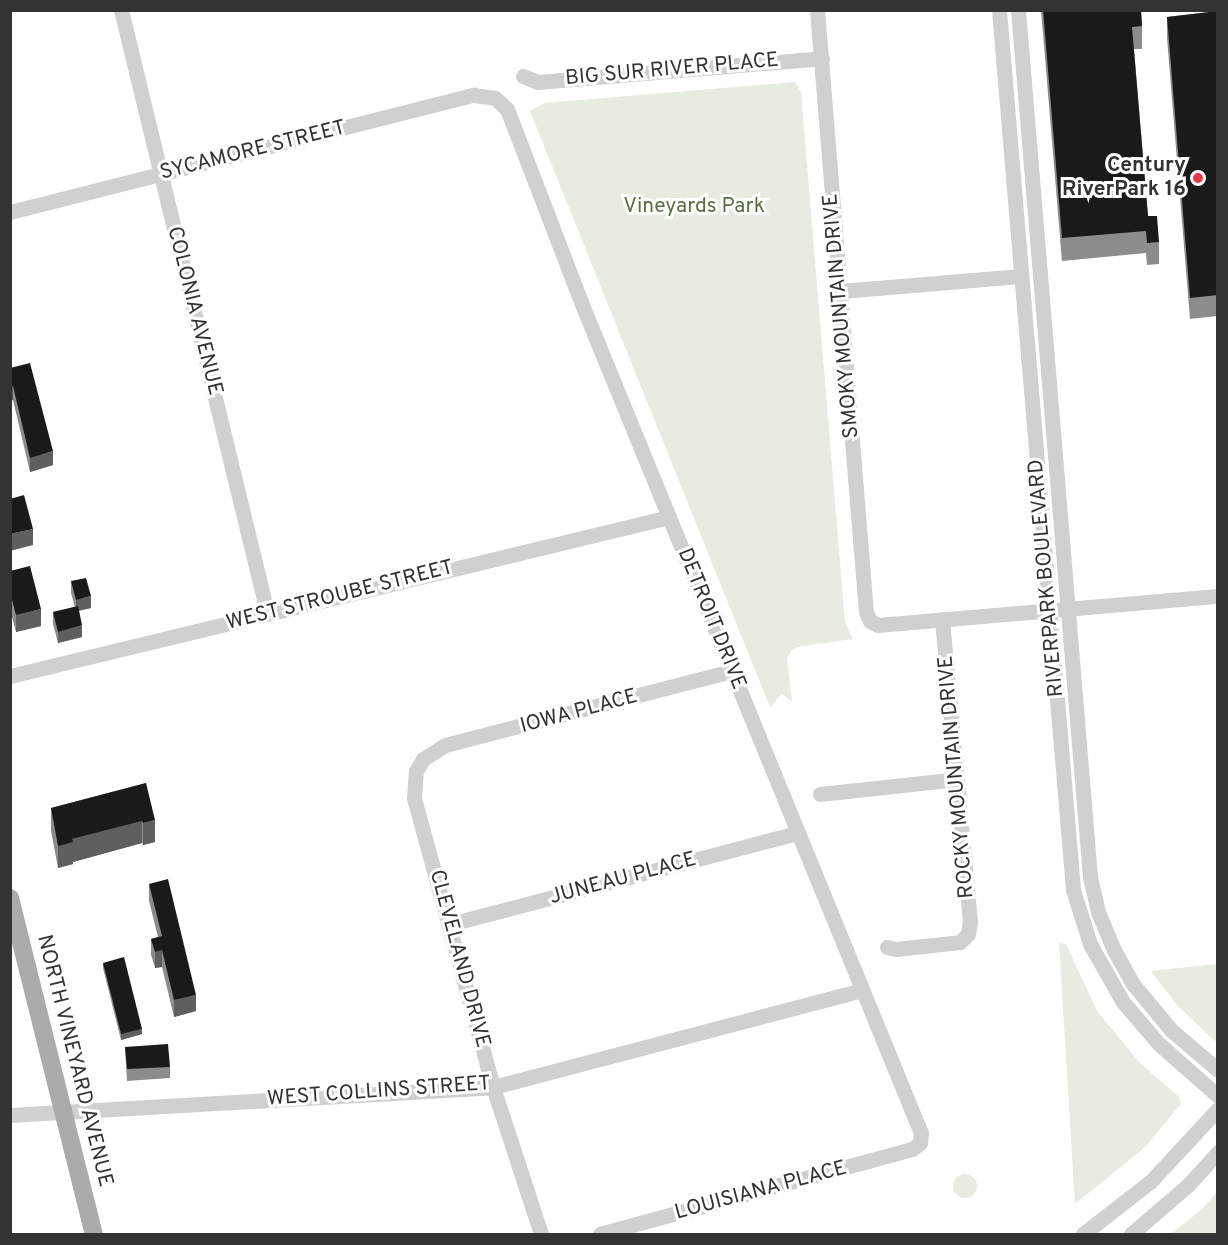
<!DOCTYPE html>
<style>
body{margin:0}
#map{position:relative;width:1228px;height:1245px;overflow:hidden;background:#fff;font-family:Overpass,sans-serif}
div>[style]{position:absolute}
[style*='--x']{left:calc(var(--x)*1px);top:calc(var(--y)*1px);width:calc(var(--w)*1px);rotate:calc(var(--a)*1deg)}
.green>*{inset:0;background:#e6ecdf}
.round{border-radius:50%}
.minor>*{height:15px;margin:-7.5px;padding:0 7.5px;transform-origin:7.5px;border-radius:7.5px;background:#d0d0d0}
.major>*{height:18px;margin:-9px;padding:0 9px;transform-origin:9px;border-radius:9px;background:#ababab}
.wall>*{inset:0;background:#8c8c8c}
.shaded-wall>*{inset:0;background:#5f5f5f}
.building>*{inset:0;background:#1a1a1a}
.dots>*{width:16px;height:16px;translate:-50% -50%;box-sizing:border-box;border:3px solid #fff;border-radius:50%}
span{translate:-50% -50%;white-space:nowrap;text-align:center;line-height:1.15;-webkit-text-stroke:6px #fff;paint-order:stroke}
.street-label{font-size:21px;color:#333}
.poi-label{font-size:21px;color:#333;font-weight:700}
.right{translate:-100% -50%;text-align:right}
.park-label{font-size:21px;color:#56703f}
.frame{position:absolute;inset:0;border:12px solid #333;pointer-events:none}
</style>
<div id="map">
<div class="green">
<div style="clip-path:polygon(795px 82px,801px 92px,845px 622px,853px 639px,797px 647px,791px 651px,787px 659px,792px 702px,782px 694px,770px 707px,530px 111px,545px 103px)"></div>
<div style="clip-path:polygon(1059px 943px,1066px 944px,1097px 1011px,1141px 1064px,1179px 1097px,1181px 1104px,1144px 1148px,1075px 1204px)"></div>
<div style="clip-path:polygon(1217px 964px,1218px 964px,1217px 1043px,1177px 1005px,1151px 971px)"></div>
<div class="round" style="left:953px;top:1174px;width:24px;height:24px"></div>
<div style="clip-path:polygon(1217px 1192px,1217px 1234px,1171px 1234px,1201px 1210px)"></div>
</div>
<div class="minor">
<div style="--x:121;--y:10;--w:619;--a:76.37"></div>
<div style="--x:817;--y:10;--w:604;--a:85.35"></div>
<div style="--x:866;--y:612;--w:10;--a:66"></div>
<div style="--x:870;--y:621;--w:9;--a:27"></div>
<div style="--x:878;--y:625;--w:341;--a:-4.9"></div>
<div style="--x:999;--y:10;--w:883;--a:85.19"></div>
<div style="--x:1073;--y:890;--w:57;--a:72.5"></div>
<div style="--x:1090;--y:944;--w:67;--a:60.4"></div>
<div style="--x:1123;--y:1002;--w:55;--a:49.4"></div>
<div style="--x:1159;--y:1044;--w:79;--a:41.4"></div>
<div style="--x:1018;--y:10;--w:870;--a:85.25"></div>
<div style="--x:1090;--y:877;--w:36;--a:77"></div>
<div style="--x:1098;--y:912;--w:41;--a:67.2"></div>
<div style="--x:1114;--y:950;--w:39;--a:61"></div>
<div style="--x:1133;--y:984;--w:60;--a:50.4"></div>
<div style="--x:1171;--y:1030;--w:62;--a:40.4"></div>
<div style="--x:523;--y:76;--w:16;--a:22"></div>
<div style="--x:538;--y:82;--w:285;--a:-4.8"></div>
<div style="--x:10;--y:212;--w:479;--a:-14.2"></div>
<div style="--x:474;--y:95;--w:21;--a:8"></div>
<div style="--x:495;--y:98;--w:16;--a:43"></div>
<div style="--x:507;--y:109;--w:207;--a:69"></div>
<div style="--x:581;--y:302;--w:898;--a:67.75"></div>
<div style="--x:921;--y:1133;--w:10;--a:96"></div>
<div style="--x:920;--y:1143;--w:10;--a:143"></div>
<div style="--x:912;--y:1149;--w:323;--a:164.8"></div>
<div style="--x:841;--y:291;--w:180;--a:-4.8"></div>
<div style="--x:10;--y:676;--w:678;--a:-13.56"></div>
<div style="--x:820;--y:794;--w:138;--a:-6.2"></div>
<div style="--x:450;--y:924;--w:359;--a:-14.7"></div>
<div style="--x:887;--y:947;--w:9;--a:13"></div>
<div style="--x:896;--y:949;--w:64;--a:-6.2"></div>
<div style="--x:960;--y:942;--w:11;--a:-45"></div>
<div style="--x:968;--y:934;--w:12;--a:-81"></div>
<div style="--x:970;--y:922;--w:304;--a:-95.3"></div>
<div style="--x:10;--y:1115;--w:484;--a:-3.3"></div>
<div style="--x:493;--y:1087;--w:382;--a:-14.7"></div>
<div style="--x:541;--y:1234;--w:155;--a:-108.1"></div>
<div style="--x:493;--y:1087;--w:300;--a:-105.3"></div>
<div style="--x:414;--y:798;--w:27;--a:-86"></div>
<div style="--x:416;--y:771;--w:14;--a:-60"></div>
<div style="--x:423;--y:759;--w:26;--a:-32"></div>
<div style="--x:445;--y:745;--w:296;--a:-14.5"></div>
<div style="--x:1083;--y:1234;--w:86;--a:-37.9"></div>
<div style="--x:1151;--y:1181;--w:98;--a:-47.1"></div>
<div style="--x:1131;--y:1234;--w:75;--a:-40.7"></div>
<div style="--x:1188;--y:1185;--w:45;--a:-47.7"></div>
</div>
<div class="major">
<div style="--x:10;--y:898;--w:346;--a:76"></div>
</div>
<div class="wall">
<div style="clip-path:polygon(1041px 10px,1141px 10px,1142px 26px,1142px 49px,1134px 49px,1148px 216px,1159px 242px,1159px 264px,1147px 265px,1146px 253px,1062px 261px)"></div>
<div style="clip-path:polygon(1218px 11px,1218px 316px,1190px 319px,1167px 38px,1167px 17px)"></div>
<div style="clip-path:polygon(10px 368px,53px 465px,30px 472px,13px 400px,10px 401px)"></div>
<div style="clip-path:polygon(10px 571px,41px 626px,16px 632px,10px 609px)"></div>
<div style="clip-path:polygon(71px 581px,91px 608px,79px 611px,82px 637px,58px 643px,53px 624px,53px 612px,75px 607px,71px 593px)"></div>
<div style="clip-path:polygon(146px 783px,155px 842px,143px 845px,142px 843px,73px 862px,73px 864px,58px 868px,51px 831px,51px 808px)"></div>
<div style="clip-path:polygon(149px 884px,196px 1011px,174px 1017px,162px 967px,155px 968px,151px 955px,151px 939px,158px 937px,149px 901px)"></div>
<div style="clip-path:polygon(103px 963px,142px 1034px,121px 1040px,103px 968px)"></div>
<div style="clip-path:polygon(125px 1047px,170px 1067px,170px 1078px,127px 1081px)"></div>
</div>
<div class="shaded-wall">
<div style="clip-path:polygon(13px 386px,13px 400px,10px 401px,10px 387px)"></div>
<div style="clip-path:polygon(53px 451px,53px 465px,30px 472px,30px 458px)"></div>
<div style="clip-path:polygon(33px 529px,33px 545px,10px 551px,10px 534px)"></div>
<div style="clip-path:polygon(91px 596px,91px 608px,76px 611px,76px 600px)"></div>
<div style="clip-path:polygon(41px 609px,41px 626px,16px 632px,16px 615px)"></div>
<div style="clip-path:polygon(82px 625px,82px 637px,58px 643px,58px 632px)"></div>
<div style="clip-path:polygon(155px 820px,155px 842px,143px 845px,143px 823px)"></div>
<div style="clip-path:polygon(142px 821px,142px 843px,73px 862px,73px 864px,58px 868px,58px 846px,72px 839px)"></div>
<div style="clip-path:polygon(162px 950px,162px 967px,155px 968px,155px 952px)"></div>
<div style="clip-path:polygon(196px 995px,196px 1011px,174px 1017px,174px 1000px)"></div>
<div style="clip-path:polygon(142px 1029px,142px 1034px,121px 1040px,121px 1034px)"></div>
</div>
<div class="building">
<div style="clip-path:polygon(1043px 10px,1141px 10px,1142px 26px,1132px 27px,1148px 216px,1157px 216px,1159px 242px,1147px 243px,1146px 231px,1062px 238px)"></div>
<div style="clip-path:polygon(1218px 11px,1218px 295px,1190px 298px,1167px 17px)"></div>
<div style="clip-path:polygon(30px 363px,53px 451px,30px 458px,13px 386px,10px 387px,10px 368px)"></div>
<div style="clip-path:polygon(24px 495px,33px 529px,10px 534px,10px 499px)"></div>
<div style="clip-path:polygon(30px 566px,41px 609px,16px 615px,10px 592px,10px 571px)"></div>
<div style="clip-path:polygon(86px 578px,91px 596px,76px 600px,71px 581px)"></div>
<div style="clip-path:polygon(78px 606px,82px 625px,58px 632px,53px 612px)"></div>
<div style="clip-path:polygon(146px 783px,155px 820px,143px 823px,142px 821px,72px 839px,73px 842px,58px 846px,51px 808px)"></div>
<div style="clip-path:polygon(168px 879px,196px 995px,174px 1000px,162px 950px,155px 952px,151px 939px,162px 936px,149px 884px)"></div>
<div style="clip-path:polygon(124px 957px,142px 1029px,121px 1034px,103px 963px)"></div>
<div style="clip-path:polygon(168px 1044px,170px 1067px,127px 1069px,125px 1047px)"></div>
</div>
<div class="dots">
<div style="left:1198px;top:178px;background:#e63946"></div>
</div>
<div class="street-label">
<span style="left:672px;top:70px;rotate:-5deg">BIG SUR RIVER PLACE</span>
<span style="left:253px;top:151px;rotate:-14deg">SYCAMORE STREET</span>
<span style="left:194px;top:311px;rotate:76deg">COLONIA AVENUE</span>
<span style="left:842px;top:316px;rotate:-95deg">SMOKY MOUNTAIN DRIVE</span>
<span style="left:1047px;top:578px;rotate:-95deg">RIVERPARK BOULEVARD</span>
<span style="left:340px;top:596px;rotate:-14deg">WEST STROUBE STREET</span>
<span style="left:711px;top:619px;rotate:68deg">DETROIT DRIVE</span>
<span style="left:579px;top:712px;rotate:-15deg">IOWA PLACE</span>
<span style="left:957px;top:777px;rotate:-95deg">ROCKY MOUNTAIN DRIVE</span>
<span style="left:623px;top:879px;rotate:-15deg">JUNEAU PLACE</span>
<span style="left:459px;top:959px;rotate:75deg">CLEVELAND DRIVE</span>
<span style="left:74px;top:1061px;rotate:76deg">NORTH VINEYARD AVENUE</span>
<span style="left:379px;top:1092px;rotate:-4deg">WEST COLLINS STREET</span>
<span style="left:761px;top:1191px;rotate:-15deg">LOUISIANA PLACE</span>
</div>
<div class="poi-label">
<span class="right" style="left:1186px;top:178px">Century<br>RiverPark 16</span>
</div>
<div class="park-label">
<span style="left:694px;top:207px">Vineyards Park</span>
</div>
<div class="frame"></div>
</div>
